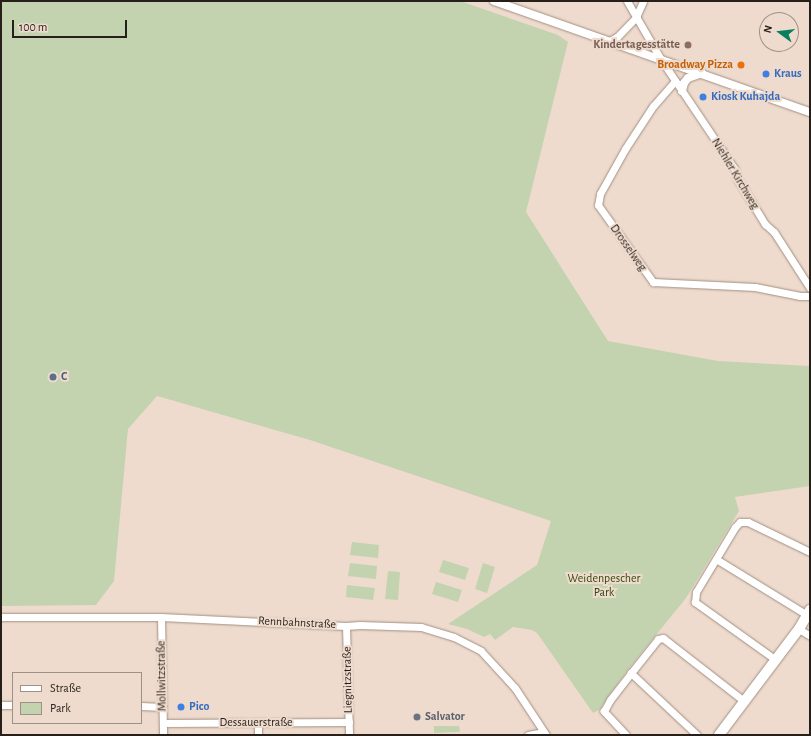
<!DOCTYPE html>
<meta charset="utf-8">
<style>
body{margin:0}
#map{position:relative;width:811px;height:736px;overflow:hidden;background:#eedbcd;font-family:"Alegreya Sans",sans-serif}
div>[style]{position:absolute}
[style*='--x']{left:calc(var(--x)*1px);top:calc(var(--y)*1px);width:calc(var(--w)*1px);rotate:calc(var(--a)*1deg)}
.green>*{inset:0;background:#c3d3b0}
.roads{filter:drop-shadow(0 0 1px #a29083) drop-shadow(0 0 1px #a29083)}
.minor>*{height:7px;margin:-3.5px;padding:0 3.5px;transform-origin:3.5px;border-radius:3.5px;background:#fff}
.tertiary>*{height:8px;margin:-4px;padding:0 4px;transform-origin:4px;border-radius:4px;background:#fff}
.secondary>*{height:10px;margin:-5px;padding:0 5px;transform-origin:5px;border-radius:5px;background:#fff}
.dots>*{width:11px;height:11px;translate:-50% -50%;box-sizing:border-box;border:2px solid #eedbcd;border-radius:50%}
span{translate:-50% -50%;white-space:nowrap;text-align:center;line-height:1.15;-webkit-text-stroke:4px #eedbcd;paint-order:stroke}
.education-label{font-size:12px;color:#785e54;font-weight:700}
.right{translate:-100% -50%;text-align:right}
.food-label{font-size:12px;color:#c56008;font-weight:700}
.shop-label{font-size:12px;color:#366cbe;font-weight:700}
.left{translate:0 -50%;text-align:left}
.street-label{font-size:12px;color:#261f1a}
.service-label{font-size:12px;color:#4e5e75;font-weight:700}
.park-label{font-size:12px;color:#33470c}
.worship-label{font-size:12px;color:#5b616d;font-weight:700}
.frame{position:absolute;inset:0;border:2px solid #261f1a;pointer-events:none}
.legend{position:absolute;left:12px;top:672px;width:130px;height:52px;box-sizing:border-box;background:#eedbcd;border:1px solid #9e9085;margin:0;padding:5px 7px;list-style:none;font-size:12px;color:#261f1a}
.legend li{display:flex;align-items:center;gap:8px;height:20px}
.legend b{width:20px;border:1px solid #9e9085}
.north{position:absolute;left:759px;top:12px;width:40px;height:40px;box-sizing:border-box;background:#eedbcd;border:1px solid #9e9085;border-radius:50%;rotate:285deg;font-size:11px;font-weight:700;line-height:16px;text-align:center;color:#261f1a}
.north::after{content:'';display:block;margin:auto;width:14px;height:18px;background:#08805f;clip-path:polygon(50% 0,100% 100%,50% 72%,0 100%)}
.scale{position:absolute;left:12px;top:20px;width:115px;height:18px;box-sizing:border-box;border:2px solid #261f1a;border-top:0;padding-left:5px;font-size:12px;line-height:14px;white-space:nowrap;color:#261f1a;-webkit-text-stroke:3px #eedbcd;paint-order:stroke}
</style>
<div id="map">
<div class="green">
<div style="clip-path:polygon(1px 1px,460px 1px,558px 35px,568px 42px,526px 212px,608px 341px,718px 361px,810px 366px,810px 486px,735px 497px,739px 511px,686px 598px,626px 672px,599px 710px,593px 713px,537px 633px,532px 630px,513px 627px,495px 640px,490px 634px,484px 637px,467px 629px,448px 624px,537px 565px,551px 521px,310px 440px,157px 396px,128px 429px,114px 581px,96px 605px,1px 606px)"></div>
<div style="clip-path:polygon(352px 542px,379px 545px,378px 558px,350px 555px)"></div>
<div style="clip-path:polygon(443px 560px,469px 568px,465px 580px,439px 572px)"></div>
<div style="clip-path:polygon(350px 563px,377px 566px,376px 579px,348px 576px)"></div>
<div style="clip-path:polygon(483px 563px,495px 567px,487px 593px,475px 589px)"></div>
<div style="clip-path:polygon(388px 571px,400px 572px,398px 600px,385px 599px)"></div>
<div style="clip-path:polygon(436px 582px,462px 590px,458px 602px,432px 594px)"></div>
<div style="clip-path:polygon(347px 585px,375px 588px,373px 600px,346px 597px)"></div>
<div style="clip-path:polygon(434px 726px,459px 726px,460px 730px,459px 732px,434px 733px)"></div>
</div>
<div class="roads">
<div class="minor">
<div style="--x:627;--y:1;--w:66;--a:59.9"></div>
<div style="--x:660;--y:58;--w:133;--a:56.1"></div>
<div style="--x:734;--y:168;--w:13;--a:72"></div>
<div style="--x:738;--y:180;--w:52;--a:58.5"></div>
<div style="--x:765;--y:224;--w:12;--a:42"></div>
<div style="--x:774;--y:232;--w:67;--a:57.3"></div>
<div style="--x:609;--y:41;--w:9;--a:-27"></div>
<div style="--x:617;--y:37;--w:28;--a:-46"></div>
<div style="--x:636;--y:17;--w:17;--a:-66"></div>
<div style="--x:675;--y:81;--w:33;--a:131"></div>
<div style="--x:653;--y:106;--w:51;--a:123.1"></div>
<div style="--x:625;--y:149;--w:51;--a:119.1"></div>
<div style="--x:600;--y:194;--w:11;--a:100"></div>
<div style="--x:598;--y:205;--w:95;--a:54.5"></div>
<div style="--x:653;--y:282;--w:102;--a:2.8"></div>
<div style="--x:755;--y:287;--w:46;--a:11.3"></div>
<div style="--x:800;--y:296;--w:10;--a:0"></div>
<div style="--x:716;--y:559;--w:107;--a:31.6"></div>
<div style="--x:1;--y:617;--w:160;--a:0"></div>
<div style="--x:161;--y:617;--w:185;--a:2.8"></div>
<div style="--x:346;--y:626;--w:14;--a:-4"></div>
<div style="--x:360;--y:625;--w:61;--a:1.9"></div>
<div style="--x:421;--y:627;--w:34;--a:17"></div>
<div style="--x:454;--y:637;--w:30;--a:27"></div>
<div style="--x:481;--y:651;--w:50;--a:47.4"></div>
<div style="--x:515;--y:688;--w:56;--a:56.6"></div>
<div style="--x:161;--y:617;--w:118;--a:89"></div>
<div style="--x:346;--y:626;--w:109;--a:88.4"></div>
<div style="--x:799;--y:629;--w:13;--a:32"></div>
<div style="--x:776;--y:660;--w:100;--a:-144.4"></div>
<div style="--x:695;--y:602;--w:10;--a:-84"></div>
<div style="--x:696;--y:592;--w:76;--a:-59"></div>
<div style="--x:735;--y:527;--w:7;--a:-45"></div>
<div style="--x:740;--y:522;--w:8;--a:0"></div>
<div style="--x:748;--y:522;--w:69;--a:25.8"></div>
<div style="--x:1;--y:705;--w:12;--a:0"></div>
<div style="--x:141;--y:706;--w:21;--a:3"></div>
<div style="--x:163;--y:723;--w:186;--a:-0.3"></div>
<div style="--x:258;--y:723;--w:12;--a:90"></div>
<div style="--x:528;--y:735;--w:16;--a:-11"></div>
<div style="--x:626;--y:735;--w:33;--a:-133"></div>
<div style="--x:604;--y:711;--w:13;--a:-61"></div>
<div style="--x:610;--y:700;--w:34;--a:-52"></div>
<div style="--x:697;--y:735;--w:91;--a:-136.8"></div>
<div style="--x:631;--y:673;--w:43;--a:-51.5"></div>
<div style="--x:658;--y:639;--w:5;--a:-11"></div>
<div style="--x:663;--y:638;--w:103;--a:37.9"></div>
</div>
<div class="tertiary">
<div style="--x:494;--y:1;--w:335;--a:19.4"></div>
<div style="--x:682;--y:91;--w:8;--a:-76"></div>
<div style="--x:684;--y:83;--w:6;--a:-51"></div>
<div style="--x:688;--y:78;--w:15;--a:-20"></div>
</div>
<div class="secondary">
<div style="--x:719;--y:735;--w:133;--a:-53"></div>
<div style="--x:799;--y:629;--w:22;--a:-60"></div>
</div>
</div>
<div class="dots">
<div style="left:688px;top:45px;background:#8d6e63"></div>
<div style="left:741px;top:65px;background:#e8710a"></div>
<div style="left:766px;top:74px;background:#3f7fe0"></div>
<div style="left:703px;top:97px;background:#3f7fe0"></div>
<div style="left:53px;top:377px;background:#5c6f8a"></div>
<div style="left:181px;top:707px;background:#3f7fe0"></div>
<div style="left:417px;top:717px;background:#6b7280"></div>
</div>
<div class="education-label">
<span class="right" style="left:680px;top:45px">Kindertagesstätte</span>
</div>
<div class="food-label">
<span class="right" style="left:733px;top:65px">Broadway Pizza</span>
</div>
<div class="shop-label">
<span class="left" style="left:774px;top:74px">Kraus</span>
<span class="left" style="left:711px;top:97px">Kiosk Kuhajda</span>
<span class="left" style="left:189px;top:707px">Pico</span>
</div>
<div class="street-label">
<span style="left:735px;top:174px;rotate:59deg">Niehler Kirchweg</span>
<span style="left:628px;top:248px;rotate:55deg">Drosselweg</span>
<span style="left:297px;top:623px;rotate:3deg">Rennbahnstraße</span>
<span style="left:162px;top:676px;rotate:-91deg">Mollwitzstraße</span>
<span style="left:348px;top:680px;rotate:-91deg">Liegnitzstraße</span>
<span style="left:256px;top:723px">Dessauerstraße</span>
</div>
<div class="service-label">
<span class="left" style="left:61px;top:377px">C</span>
</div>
<div class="park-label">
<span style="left:604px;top:586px">Weidenpescher<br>Park</span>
</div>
<div class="worship-label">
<span class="left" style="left:425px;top:717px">Salvator</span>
</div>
<div class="frame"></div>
<ul class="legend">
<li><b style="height:5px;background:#fff"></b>Straße</li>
<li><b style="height:11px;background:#c3d3b0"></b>Park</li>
</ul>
<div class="north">N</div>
<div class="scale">100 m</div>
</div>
